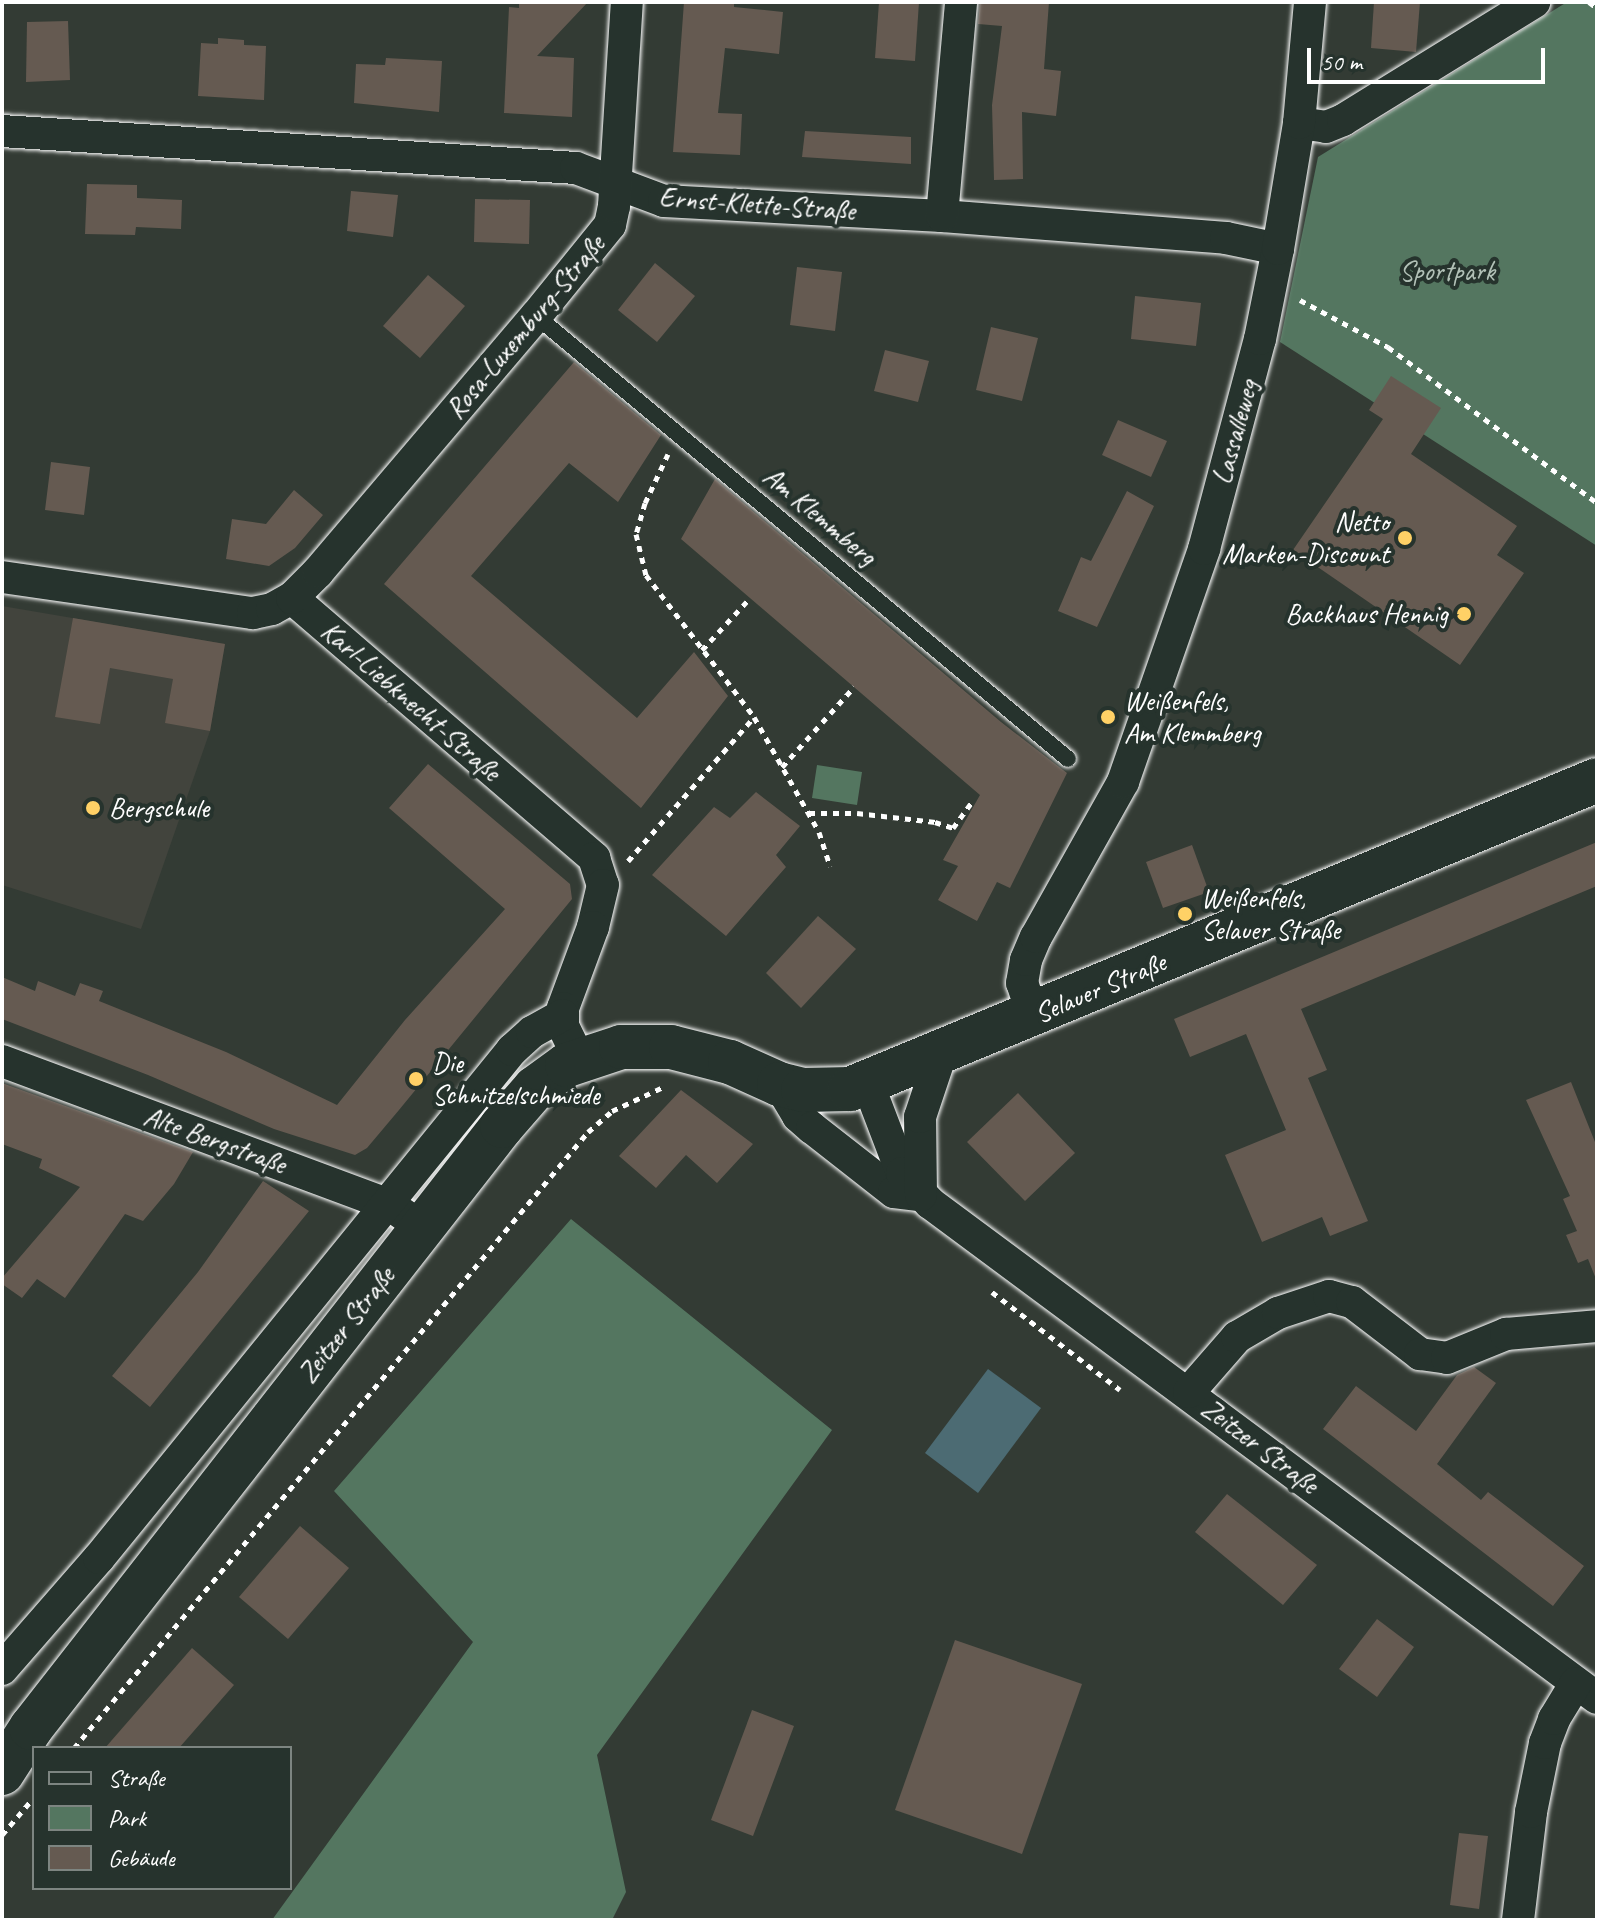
<!DOCTYPE html>
<meta charset="utf-8">
<style>
body{margin:0}
#map{position:relative;width:1599px;height:1922px;overflow:hidden;background:#333b34;font-family:Caveat,sans-serif}
div>[style]{position:absolute}
[style*='--x']{left:calc(var(--x)*1px);top:calc(var(--y)*1px);width:calc(var(--w)*1px);rotate:calc(var(--a)*1deg)}
.built>*{inset:0;background:#42443d}
.green>*{inset:0;background:#547660}
.water>*{inset:0;background:#4c6b73}
.building>*{inset:0;background:#655a51}
.path>*{height:5px;margin-top:-2.5px;transform-origin:0;background:repeating-linear-gradient(90deg,#fff 0 6px,transparent 0 12px)}
.roads{filter:drop-shadow(0 0 2px #fff) drop-shadow(0 0 2px #fff)}
.service>*{height:16px;margin:-8px;padding:0 8px;transform-origin:8px;border-radius:8px;background:#26332d}
.minor>*{height:32px;margin:-16px;padding:0 16px;transform-origin:16px;border-radius:16px;background:#26332d}
.secondary>*{height:44px;margin:-22px;padding:0 22px;transform-origin:22px;border-radius:22px;background:#26332d}
.dots>*{width:22px;height:22px;translate:-50% -50%;box-sizing:border-box;border:4px solid #26332d;border-radius:50%}
span{translate:-50% -50%;white-space:nowrap;text-align:center;line-height:1.15;-webkit-text-stroke:8px #26332d;paint-order:stroke}
.street-label{font-size:28px;color:#fff}
.park-label{font-size:28px;color:#b2c1b7}
.poi-label{font-size:28px;color:#fff}
.right{translate:-100% -50%;text-align:right}
.left{translate:0 -50%;text-align:left}
.frame{position:absolute;inset:0;border:4px solid #fff;pointer-events:none}
.legend{position:absolute;left:32px;top:1746px;width:260px;height:144px;box-sizing:border-box;background:#26332d;border:2px solid #7d8581;margin:0;padding:10px 14px;list-style:none;font-size:24px;color:#fff}
.legend li{display:flex;align-items:center;gap:16px;height:40px}
.legend b{width:40px;border:2px solid #7d8581}
.scale{position:absolute;left:1307px;top:48px;width:238px;height:36px;box-sizing:border-box;border:4px solid #fff;border-top:0;padding-left:10px;font-size:24px;line-height:28px;white-space:nowrap;color:#fff;-webkit-text-stroke:6px #26332d;paint-order:stroke}
</style>
<div id="map">
<div class="built">
<div style="clip-path:polygon(2px 606px,225px 644px,210px 731px,141px 929px,2px 885px)"></div>
</div>
<div class="green">
<div style="clip-path:polygon(1567px 2px,1597px 2px,1597px 546px,1280px 342px,1318px 157px)"></div>
<div style="clip-path:polygon(817px 765px,862px 772px,857px 805px,812px 798px)"></div>
<div style="clip-path:polygon(571px 1219px,832px 1430px,597px 1755px,626px 1892px,612px 1920px,272px 1920px,473px 1642px,334px 1491px)"></div>
</div>
<div class="water">
<div style="clip-path:polygon(988px 1369px,1041px 1408px,978px 1493px,925px 1453px)"></div>
</div>
<div class="building">
<div style="clip-path:polygon(519px 2px,588px 2px,537px 56px,574px 58px,572px 117px,504px 113px,509px 7px,519px 8px)"></div>
<div style="clip-path:polygon(684px 2px,734px 2px,734px 7px,783px 12px,779px 54px,725px 48px,718px 113px,742px 114px,740px 155px,673px 152px)"></div>
<div style="clip-path:polygon(879px 2px,919px 2px,915px 61px,875px 58px)"></div>
<div style="clip-path:polygon(980px 2px,1049px 2px,1044px 69px,1061px 71px,1056px 116px,1022px 112px,1023px 179px,994px 180px,992px 105px,1002px 26px,978px 24px)"></div>
<div style="clip-path:polygon(1374px 2px,1420px 2px,1416px 52px,1371px 48px)"></div>
<div style="clip-path:polygon(68px 21px,70px 80px,26px 82px,27px 22px)"></div>
<div style="clip-path:polygon(218px 38px,244px 40px,244px 45px,266px 46px,264px 100px,198px 96px,201px 43px,218px 44px)"></div>
<div style="clip-path:polygon(386px 58px,442px 61px,439px 112px,354px 103px,356px 64px,385px 65px)"></div>
<div style="clip-path:polygon(805px 131px,911px 137px,911px 164px,802px 157px)"></div>
<div style="clip-path:polygon(87px 184px,137px 185px,137px 198px,182px 200px,181px 229px,136px 227px,135px 235px,85px 234px)"></div>
<div style="clip-path:polygon(351px 191px,398px 195px,393px 237px,347px 231px)"></div>
<div style="clip-path:polygon(475px 199px,530px 200px,529px 244px,474px 242px)"></div>
<div style="clip-path:polygon(655px 263px,695px 296px,657px 342px,618px 310px)"></div>
<div style="clip-path:polygon(797px 267px,842px 272px,835px 331px,790px 325px)"></div>
<div style="clip-path:polygon(428px 275px,465px 306px,420px 358px,383px 326px)"></div>
<div style="clip-path:polygon(1135px 296px,1201px 303px,1196px 346px,1131px 339px)"></div>
<div style="clip-path:polygon(991px 327px,1038px 338px,1022px 401px,976px 390px)"></div>
<div style="clip-path:polygon(885px 350px,929px 361px,918px 402px,874px 391px)"></div>
<div style="clip-path:polygon(574px 362px,661px 435px,618px 502px,569px 463px,471px 576px,637px 718px,694px 652px,728px 696px,641px 808px,384px 584px)"></div>
<div style="clip-path:polygon(1391px 376px,1441px 408px,1411px 454px,1517px 526px,1497px 555px,1524px 573px,1460px 665px,1293px 550px,1383px 419px,1369px 410px)"></div>
<div style="clip-path:polygon(1118px 420px,1167px 441px,1151px 477px,1102px 455px)"></div>
<div style="clip-path:polygon(51px 462px,90px 467px,84px 515px,45px 510px)"></div>
<div style="clip-path:polygon(715px 479px,1001px 722px,1067px 773px,1010px 888px,997px 882px,977px 921px,938px 900px,958px 866px,943px 860px,980px 795px,681px 539px)"></div>
<div style="clip-path:polygon(294px 490px,323px 515px,295px 548px,269px 566px,226px 559px,232px 519px,266px 524px)"></div>
<div style="clip-path:polygon(1127px 491px,1154px 506px,1097px 627px,1058px 611px,1081px 557px,1091px 561px)"></div>
<div style="clip-path:polygon(73px 618px,225px 644px,210px 731px,165px 723px,173px 679px,110px 668px,100px 724px,55px 717px)"></div>
<div style="clip-path:polygon(428px 764px,570px 884px,572px 899px,399px 1110px,367px 1148px,355px 1155px,274px 1129px,148px 1075px,2px 1019px,2px 977px,35px 991px,38px 981px,75px 996px,80px 983px,103px 991px,99px 1001px,226px 1052px,337px 1105px,405px 1020px,505px 909px,389px 808px)"></div>
<div style="clip-path:polygon(756px 792px,800px 826px,776px 855px,786px 867px,726px 936px,652px 875px,714px 807px,730px 818px)"></div>
<div style="clip-path:polygon(1597px 842px,1597px 886px,1301px 1009px,1327px 1070px,1308px 1078px,1368px 1221px,1330px 1236px,1322px 1217px,1262px 1242px,1225px 1155px,1286px 1130px,1246px 1034px,1190px 1057px,1174px 1019px)"></div>
<div style="clip-path:polygon(1192px 845px,1209px 892px,1163px 908px,1146px 862px)"></div>
<div style="clip-path:polygon(818px 916px,856px 949px,801px 1008px,766px 973px)"></div>
<div style="clip-path:polygon(1571px 1082px,1597px 1147px,1596px 1279px,1588px 1259px,1578px 1263px,1566px 1235px,1577px 1231px,1563px 1199px,1570px 1196px,1526px 1100px)"></div>
<div style="clip-path:polygon(2px 1083px,193px 1152px,174px 1184px,143px 1221px,125px 1214px,65px 1298px,37px 1279px,22px 1298px,2px 1284px,2px 1278px,80px 1187px,39px 1168px,42px 1159px,2px 1144px)"></div>
<div style="clip-path:polygon(681px 1090px,753px 1144px,717px 1183px,686px 1155px,656px 1188px,619px 1156px)"></div>
<div style="clip-path:polygon(1018px 1093px,1075px 1153px,1025px 1201px,967px 1142px)"></div>
<div style="clip-path:polygon(263px 1181px,309px 1211px,150px 1407px,112px 1376px,198px 1272px)"></div>
<div style="clip-path:polygon(1474px 1367px,1496px 1383px,1437px 1464px,1481px 1500px,1488px 1492px,1584px 1566px,1553px 1606px,1323px 1429px,1356px 1386px,1416px 1431px,1457px 1375px)"></div>
<div style="clip-path:polygon(1227px 1494px,1317px 1565px,1283px 1605px,1195px 1532px)"></div>
<div style="clip-path:polygon(300px 1526px,349px 1568px,288px 1639px,239px 1597px)"></div>
<div style="clip-path:polygon(1377px 1619px,1414px 1647px,1377px 1697px,1339px 1669px)"></div>
<div style="clip-path:polygon(955px 1640px,1082px 1684px,1022px 1854px,895px 1810px)"></div>
<div style="clip-path:polygon(192px 1648px,234px 1685px,179px 1748px,105px 1748px)"></div>
<div style="clip-path:polygon(752px 1710px,794px 1726px,753px 1836px,711px 1820px)"></div>
<div style="clip-path:polygon(1459px 1833px,1488px 1836px,1479px 1909px,1450px 1905px)"></div>
</div>
<div class="path">
<div style="--x:1589;--y:2;--w:10;--a:37"></div>
<div style="--x:1300;--y:300;--w:100;--a:28.1"></div>
<div style="--x:1388;--y:347;--w:261;--a:36.7"></div>
<div style="--x:668;--y:454;--w:54;--a:115.1"></div>
<div style="--x:645;--y:503;--w:32;--a:106"></div>
<div style="--x:636;--y:534;--w:42;--a:76.3"></div>
<div style="--x:646;--y:575;--w:178;--a:52.7"></div>
<div style="--x:754;--y:717;--w:132;--a:60.5"></div>
<div style="--x:819;--y:832;--w:36;--a:72"></div>
<div style="--x:702;--y:650;--w:71;--a:-47.3"></div>
<div style="--x:782;--y:767;--w:108;--a:-48"></div>
<div style="--x:809;--y:813;--w:48;--a:0"></div>
<div style="--x:857;--y:813;--w:79;--a:6.6"></div>
<div style="--x:935;--y:822;--w:19;--a:18"></div>
<div style="--x:953;--y:828;--w:34;--a:-54"></div>
<div style="--x:628;--y:861;--w:191;--a:-48.8"></div>
<div style="--x:992;--y:1292;--w:161;--a:37.4"></div>
<div style="--x:74;--y:1748;--w:802;--a:-50.16"></div>
<div style="--x:588;--y:1132;--w:32;--a:-41"></div>
<div style="--x:612;--y:1111;--w:56;--a:-25.2"></div>
<div style="--x:2;--y:1835;--w:43;--a:-49.7"></div>
</div>
<div class="roads">
<div class="service">
<div style="--x:536;--y:316;--w:692;--a:39.78"></div>
</div>
<div class="minor">
<div style="--x:1299;--y:123;--w:27;--a:8"></div>
<div style="--x:1326;--y:127;--w:18;--a:-22"></div>
<div style="--x:1343;--y:120;--w:225;--a:-31.7"></div>
<div style="--x:2;--y:131;--w:575;--a:3.69"></div>
<div style="--x:576;--y:168;--w:94;--a:20.6"></div>
<div style="--x:664;--y:201;--w:278;--a:3.1"></div>
<div style="--x:942;--y:216;--w:285;--a:4.4"></div>
<div style="--x:1226;--y:238;--w:53;--a:11.9"></div>
<div style="--x:942;--y:216;--w:215;--a:-84.9"></div>
<div style="--x:2;--y:577;--w:254;--a:8.2"></div>
<div style="--x:253;--y:613;--w:19;--a:-12"></div>
<div style="--x:272;--y:609;--w:23;--a:-29"></div>
<div style="--x:292;--y:598;--w:399;--a:40.7"></div>
<div style="--x:594;--y:858;--w:28;--a:72"></div>
<div style="--x:603;--y:885;--w:43;--a:103.4"></div>
<div style="--x:593;--y:927;--w:86;--a:110.3"></div>
<div style="--x:563;--y:1008;--w:18;--a:90"></div>
<div style="--x:563;--y:1026;--w:37;--a:64"></div>
<div style="--x:292;--y:598;--w:37;--a:-45"></div>
<div style="--x:318;--y:572;--w:336;--a:-49.6"></div>
<div style="--x:536;--y:316;--w:117;--a:-50.9"></div>
<div style="--x:610;--y:225;--w:19;--a:-78"></div>
<div style="--x:614;--y:206;--w:204;--a:-86.4"></div>
<div style="--x:1033;--y:1016;--w:35;--a:-108"></div>
<div style="--x:1022;--y:983;--w:23;--a:-80"></div>
<div style="--x:1026;--y:960;--w:25;--a:-67"></div>
<div style="--x:1036;--y:937;--w:178;--a:-60.7"></div>
<div style="--x:1123;--y:782;--w:247;--a:-70.8"></div>
<div style="--x:1204;--y:549;--w:217;--a:-75.1"></div>
<div style="--x:1260;--y:339;--w:92;--a:-78.7"></div>
<div style="--x:1278;--y:249;--w:128;--a:-80.5"></div>
<div style="--x:1299;--y:123;--w:121;--a:-84.8"></div>
<div style="--x:2;--y:1061;--w:414;--a:20.4"></div>
<div style="--x:390;--y:1205;--w:19;--a:35"></div>
<div style="--x:779;--y:1084;--w:37;--a:59"></div>
<div style="--x:798;--y:1116;--w:18;--a:41"></div>
<div style="--x:812;--y:1128;--w:104;--a:38"></div>
<div style="--x:894;--y:1192;--w:25;--a:7"></div>
<div style="--x:868;--y:1084;--w:95;--a:69.1"></div>
<div style="--x:902;--y:1173;--w:41;--a:47"></div>
<div style="--x:930;--y:1203;--w:831;--a:36.58"></div>
<div style="--x:921;--y:1195;--w:78;--a:-90.7"></div>
<div style="--x:920;--y:1117;--w:66;--a:-71.6"></div>
<div style="--x:1189;--y:1392;--w:73;--a:-48.9"></div>
<div style="--x:1237;--y:1337;--w:48;--a:-30.3"></div>
<div style="--x:1278;--y:1313;--w:54;--a:-18.4"></div>
<div style="--x:1329;--y:1296;--w:24;--a:15"></div>
<div style="--x:1352;--y:1302;--w:86;--a:37.4"></div>
<div style="--x:1420;--y:1354;--w:27;--a:8"></div>
<div style="--x:1447;--y:1358;--w:64;--a:-22.1"></div>
<div style="--x:1506;--y:1334;--w:91;--a:-5"></div>
<div style="--x:2;--y:1669;--w:147;--a:-48.9"></div>
<div style="--x:99;--y:1558;--w:655;--a:-50.89"></div>
<div style="--x:512;--y:1050;--w:27;--a:-42"></div>
<div style="--x:532;--y:1032;--w:35;--a:-29"></div>
<div style="--x:1518;--y:1920;--w:109;--a:-83.1"></div>
<div style="--x:1531;--y:1812;--w:70;--a:-78.5"></div>
<div style="--x:1545;--y:1743;--w:26;--a:-69"></div>
<div style="--x:1554;--y:1719;--w:42;--a:-58.6"></div>
</div>
<div class="secondary">
<div style="--x:2;--y:1773;--w:54;--a:-57.2"></div>
<div style="--x:31;--y:1728;--w:764;--a:-51.96"></div>
<div style="--x:502;--y:1126;--w:50;--a:-49"></div>
<div style="--x:535;--y:1088;--w:39;--a:-36"></div>
<div style="--x:567;--y:1065;--w:57;--a:-18.4"></div>
<div style="--x:621;--y:1047;--w:50;--a:0"></div>
<div style="--x:671;--y:1047;--w:61;--a:14.3"></div>
<div style="--x:730;--y:1062;--w:54;--a:24.2"></div>
<div style="--x:779;--y:1084;--w:25;--a:14"></div>
<div style="--x:803;--y:1090;--w:47;--a:-1.2"></div>
<div style="--x:850;--y:1089;--w:808;--a:-22.47"></div>
</div>
</div>
<div class="dots">
<div style="left:1405px;top:538px;background:#ffd166"></div>
<div style="left:1464px;top:614px;background:#ffd166"></div>
<div style="left:1108px;top:717px;background:#ffd166"></div>
<div style="left:93px;top:808px;background:#ffd166"></div>
<div style="left:1185px;top:914px;background:#ffd166"></div>
<div style="left:416px;top:1079px;background:#ffd166"></div>
</div>
<div class="street-label">
<span style="left:757px;top:204px;rotate:4deg">Ernst-Klette-Straße</span>
<span style="left:525px;top:327px;rotate:-50deg">Rosa-Luxemburg-Straße</span>
<span style="left:1235px;top:432px;rotate:-75deg">Lassalleweg</span>
<span style="left:820px;top:516px;rotate:40deg">Am Klemmberg</span>
<span style="left:411px;top:701px;rotate:41deg">Karl-Liebknecht-Straße</span>
<span style="left:1100px;top:988px;rotate:-23deg">Selauer Straße</span>
<span style="left:215px;top:1140px;rotate:20deg">Alte Bergstraße</span>
<span style="left:346px;top:1325px;rotate:-52deg">Zeitzer Straße</span>
<span style="left:1260px;top:1446px;rotate:37deg">Zeitzer Straße</span>
</div>
<div class="park-label">
<span style="left:1447px;top:271px">Sportpark</span>
</div>
<div class="poi-label">
<span class="right" style="left:1389px;top:538px">Netto<br>Marken-Discount</span>
<span class="right" style="left:1448px;top:614px">Backhaus Hennig</span>
<span class="left" style="left:1124px;top:717px">Weißenfels,<br>Am Klemmberg</span>
<span class="left" style="left:109px;top:808px">Bergschule</span>
<span class="left" style="left:1201px;top:914px">Weißenfels,<br>Selauer Straße</span>
<span class="left" style="left:432px;top:1079px">Die<br>Schnitzelschmiede</span>
</div>
<div class="frame"></div>
<ul class="legend">
<li><b style="height:10px;background:#26332d"></b>Straße</li>
<li><b style="height:22px;background:#547660"></b>Park</li>
<li><b style="height:22px;background:#655a51"></b>Gebäude</li>
</ul>
<div class="scale">50 m</div>
</div>
